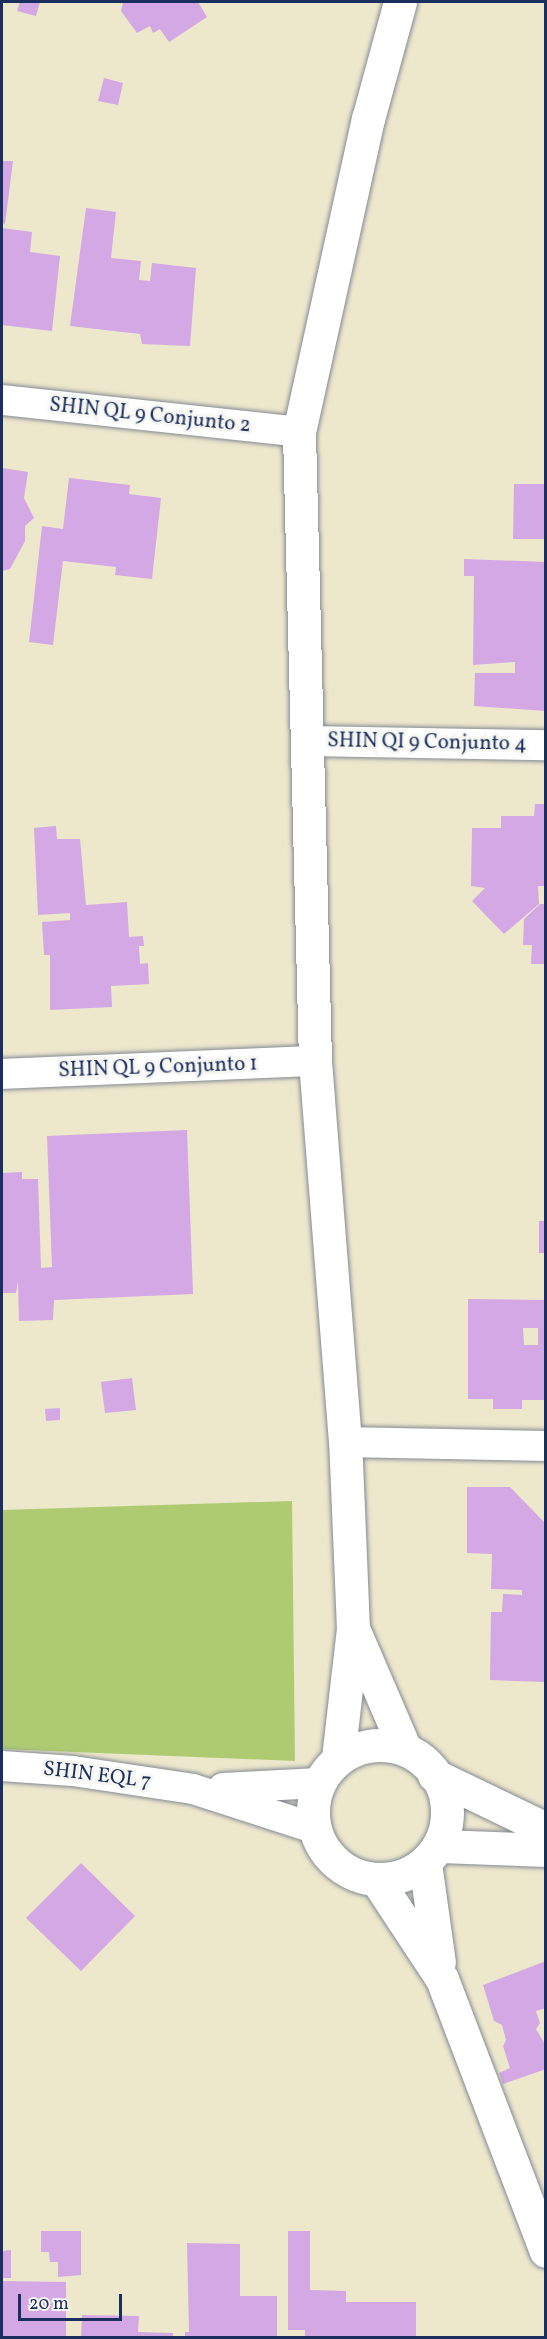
<!DOCTYPE html>
<style>
body{margin:0}
#map{position:relative;width:547px;height:2339px;overflow:hidden;background:#ede7cc;font-family:Vollkorn,serif}
div>[style]{position:absolute}
[style*='--x']{left:calc(var(--x)*1px);top:calc(var(--y)*1px);width:calc(var(--w)*1px);rotate:calc(var(--a)*1deg)}
.green>*{inset:0;background:#aecb72}
.building>*{inset:0;background:#d3a8e5}
.roads{filter:drop-shadow(0 0 2px #848b95) drop-shadow(0 0 2px #848b95)}
.minor>*{height:30px;margin:-15px;padding:0 15px;transform-origin:15px;border-radius:15px;background:#fff}
.tertiary>*{height:33px;margin:-16.5px;padding:0 16.5px;transform-origin:16.5px;border-radius:16.5px;background:#fff}
.tertiary>.ring{margin:-16.5px;padding:0;box-sizing:content-box;background:none;border:33px solid #fff;border-radius:50%}
span{translate:-50% -50%;white-space:nowrap;text-align:center;line-height:1.15;-webkit-text-stroke:6px #f6f6f2;paint-order:stroke}
.street-label{font-size:21px;color:#1b2f5e}
.frame{position:absolute;inset:0;border:3px solid #1b2f5e;pointer-events:none}
.scale{position:absolute;left:18px;top:2294px;width:104px;height:27px;box-sizing:border-box;border:3px solid #1b2f5e;border-top:0;padding-left:8px;font-size:18px;line-height:21px;white-space:nowrap;color:#1b2f5e;-webkit-text-stroke:4px #f6f6f2;paint-order:stroke}
</style>
<div id="map">
<div class="green">
<div style="clip-path:polygon(292px 1501px,295px 1761px,2px 1749px,2px 1510px)"></div>
</div>
<div class="building">
<div style="clip-path:polygon(20px 2px,40px 2px,36px 16px,17px 11px)"></div>
<div style="clip-path:polygon(123px 2px,198px 2px,207px 17px,169px 42px,160px 29px,153px 33px,150px 26px,137px 33px,121px 11px)"></div>
<div style="clip-path:polygon(104px 78px,123px 83px,118px 105px,98px 101px)"></div>
<div style="clip-path:polygon(2px 161px,13px 161px,5px 224px,2px 223px)"></div>
<div style="clip-path:polygon(86px 208px,116px 212px,111px 258px,141px 261px,139px 280px,150px 281px,152px 263px,196px 268px,190px 346px,142px 344px,140px 334px,70px 326px)"></div>
<div style="clip-path:polygon(2px 228px,32px 232px,30px 252px,60px 256px,52px 331px,2px 325px)"></div>
<div style="clip-path:polygon(2px 468px,28px 472px,24px 498px,34px 518px,25px 526px,25px 541px,10px 569px,2px 571px)"></div>
<div style="clip-path:polygon(69px 478px,130px 485px,129px 494px,161px 498px,152px 579px,115px 575px,116px 567px,63px 561px,53px 645px,29px 642px,42px 526px,63px 529px)"></div>
<div style="clip-path:polygon(514px 484px,546px 484px,546px 539px,513px 539px)"></div>
<div style="clip-path:polygon(464px 559px,546px 562px,546px 711px,474px 706px,475px 673px,515px 673px,515px 662px,473px 665px,474px 576px,464px 576px)"></div>
<div style="clip-path:polygon(535px 804px,546px 804px,546px 886px,538px 886px,539px 904px,504px 934px,472px 901px,485px 888px,471px 886px,472px 828px,501px 828px,501px 816px,534px 816px)"></div>
<div style="clip-path:polygon(56px 826px,57px 839px,80px 839px,86px 905px,127px 902px,129px 937px,143px 936px,144px 946px,139px 946px,140px 964px,148px 963px,149px 984px,111px 986px,112px 1007px,50px 1010px,50px 955px,44px 955px,42px 922px,70px 920px,70px 913px,38px 915px,34px 828px)"></div>
<div style="clip-path:polygon(540px 904px,546px 904px,546px 964px,531px 964px,532px 945px,523px 945px,524px 919px)"></div>
<div style="clip-path:polygon(187px 1130px,193px 1294px,54px 1300px,53px 1320px,19px 1321px,18px 1281px,16px 1293px,2px 1293px,2px 1173px,22px 1172px,22px 1179px,38px 1179px,41px 1268px,52px 1267px,47px 1136px)"></div>
<div style="clip-path:polygon(539px 1221px,546px 1221px,546px 1253px,539px 1253px)"></div>
<div style="clip-path:polygon(evenodd,468px 1299px,546px 1300px,546px 1400px,522px 1400px,522px 1409px,493px 1409px,493px 1399px,468px 1399px,468px 1299px,523px 1328px,538px 1328px,538px 1345px,524px 1345px,523px 1328px)"></div>
<div style="clip-path:polygon(132px 1378px,136px 1410px,105px 1413px,101px 1382px)"></div>
<div style="clip-path:polygon(60px 1408px,60px 1420px,46px 1421px,45px 1409px)"></div>
<div style="clip-path:polygon(467px 1487px,510px 1487px,546px 1524px,546px 1682px,490px 1680px,491px 1612px,502px 1612px,503px 1594px,522px 1595px,522px 1590px,491px 1589px,492px 1554px,467px 1553px)"></div>
<div style="clip-path:polygon(81px 1863px,135px 1916px,81px 1971px,26px 1918px)"></div>
<div style="clip-path:polygon(546px 1961px,546px 2008px,536px 2011px,540px 2023px,536px 2029px,546px 2046px,546px 2069px,503px 2084px,499px 2073px,510px 2068px,503px 2046px,506px 2040px,502px 2025px,494px 2021px,483px 1985px)"></div>
<div style="clip-path:polygon(41px 2231px,81px 2231px,81px 2275px,58px 2277px,58px 2262px,50px 2262px,49px 2252px,41px 2252px)"></div>
<div style="clip-path:polygon(288px 2231px,310px 2231px,310px 2290px,346px 2291px,346px 2302px,416px 2302px,416px 2338px,305px 2338px,305px 2330px,288px 2330px)"></div>
<div style="clip-path:polygon(187px 2243px,240px 2244px,240px 2296px,277px 2296px,277px 2338px,185px 2338px,185px 2332px,189px 2332px)"></div>
<div style="clip-path:polygon(11px 2250px,11px 2278px,2px 2278px,2px 2251px)"></div>
<div style="clip-path:polygon(2px 2281px,66px 2282px,66px 2338px,2px 2338px)"></div>
<div style="clip-path:polygon(82px 2315px,139px 2316px,138px 2332px,173px 2333px,173px 2338px,81px 2338px)"></div>
</div>
<div class="roads">
<div class="minor">
<div style="--x:2;--y:400;--w:299;--a:6.1"></div>
<div style="--x:308;--y:741;--w:238;--a:1"></div>
<div style="--x:2;--y:1074;--w:313;--a:-2.4"></div>
<div style="--x:345;--y:1442;--w:201;--a:1.1"></div>
<div style="--x:2;--y:1766;--w:71;--a:4"></div>
<div style="--x:73;--y:1771;--w:121;--a:8.5"></div>
<div style="--x:193;--y:1789;--w:130;--a:17.9"></div>
<div style="--x:223;--y:1788;--w:96;--a:-3"></div>
</div>
<div class="tertiary">
<div style="--x:355;--y:1633;--w:126;--a:66.7"></div>
<div class="ring" style="left:313px;top:1745px;width:101px;height:101px"></div>
<div style="--x:338;--y:1758;--w:130;--a:-83.4"></div>
<div style="--x:353;--y:1629;--w:187;--a:-92.4"></div>
<div style="--x:345;--y:1442;--w:382;--a:-94.5"></div>
<div style="--x:315;--y:1061;--w:629;--a:-91.46"></div>
<div style="--x:299;--y:432;--w:321;--a:-77.6"></div>
<div style="--x:368;--y:119;--w:121;--a:-74.7"></div>
<div style="--x:434;--y:1775;--w:124;--a:25.7"></div>
<div style="--x:441;--y:1846;--w:105;--a:2.2"></div>
<div style="--x:425;--y:1863;--w:100;--a:82"></div>
<div style="--x:376;--y:1879;--w:120;--a:56.6"></div>
<div style="--x:442;--y:1979;--w:291;--a:69.1"></div>
</div>
</div>
<div class="street-label">
<span style="left:150px;top:416px;rotate:6deg">SHIN QL 9 Conjunto 2</span>
<span style="left:427px;top:743px;rotate:1deg">SHIN QI 9 Conjunto 4</span>
<span style="left:158px;top:1068px;rotate:-2deg">SHIN QL 9 Conjunto 1</span>
<span style="left:97px;top:1776px;rotate:7deg">SHIN EQL 7</span>
</div>
<div class="frame"></div>
<div class="scale">20 m</div>
</div>
